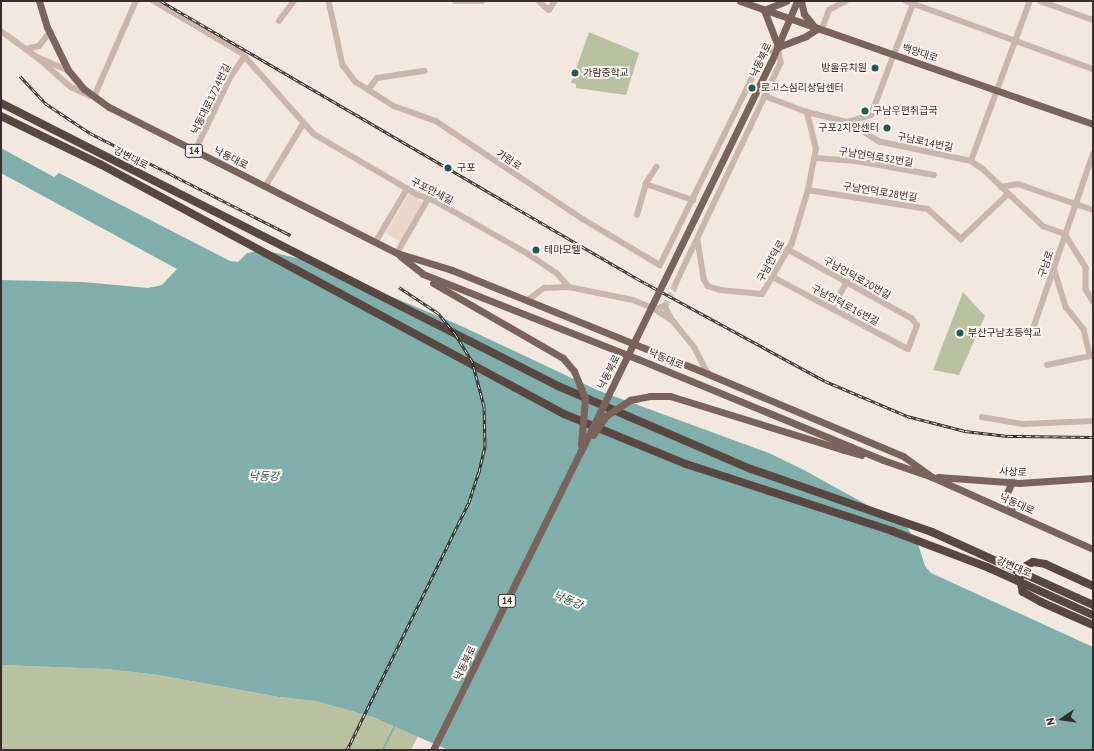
<!DOCTYPE html>
<meta charset="utf-8">
<style>
body{margin:0}
#map{position:relative;width:1094px;height:751px;overflow:hidden;background:#f2e8e0;font-family:"PT Sans","Noto Sans KR",sans-serif}
div>[style]{position:absolute}
[style*='--x']{left:calc(var(--x)*1px);top:calc(var(--y)*1px);width:calc(var(--w)*1px);rotate:calc(var(--a)*1deg)}
.green>*{inset:0;background:#bac1a0}
.plaza>*{inset:0;background:#ead7c8}
.water>*{inset:0;background:#80afab}
.stream>*{height:1.5px;margin:-0.75px;padding:0 0.75px;transform-origin:0.75px;border-radius:0.75px;background:#80afab}
.minor-tunnel>*{height:5.5px;margin-top:-2.75px;transform-origin:0;background:repeating-linear-gradient(90deg,#cdc3bc 0 5.5px,transparent 0 8.5px)}
.minor>*{height:5.5px;margin:-2.75px;padding:0 2.75px;transform-origin:2.75px;border-radius:2.75px;background:#cab6ac}
.major>*{height:7px;margin:-3.5px;padding:0 3.5px;transform-origin:3.5px;border-radius:3.5px;background:#7a635c}
.highway>*{height:8px;margin:-4px;padding:0 4px;transform-origin:4px;border-radius:4px;background:#594742}
.rail>*{height:3px;margin-top:-1.5px;transform-origin:0;background:repeating-linear-gradient(90deg,#faf2ec 0 4.5px,#392d2b 0 9px);box-sizing:border-box;border-block:1px solid #392d2b}
.major-bridge>*{height:7px;margin:-3.5px;padding:0 3.5px;transform-origin:3.5px;border-radius:3.5px;background:#7a635c}
.highway-bridge>*{height:8px;margin:-4px;padding:0 4px;transform-origin:4px;border-radius:4px;background:#594742}
.dots>*{width:11px;height:11px;translate:-50% -50%;box-sizing:border-box;border:2px solid #faf2ec;border-radius:50%}
span{translate:-50% -50%;white-space:nowrap;text-align:center;line-height:1.15;-webkit-text-stroke:4px #faf2ec;paint-order:stroke}
.shield-label span{padding:1px 3px;background:#faf2ec;border:1px solid;border-radius:3px;-webkit-text-stroke-width:0}
.shield-label{font-size:9px;color:#392d2b;font-weight:700}
.street-label{font-size:10px;color:#392d2b}
.poi-label{font-size:10px;color:#392d2b}
.right{translate:-100% -50%;text-align:right}
.left{translate:0 -50%;text-align:left}
.water-label{font-size:11px;color:#215956;font-style:italic}
.frame{position:absolute;inset:0;border:2px solid #392d2b;pointer-events:none}
.north{position:absolute;left:1042px;top:699px;width:40px;height:40px;-webkit-text-stroke:3px #faf2ec;paint-order:stroke;rotate:257deg;font-size:11px;font-weight:700;line-height:16px;text-align:center;color:#392d2b}
.north::after{content:'';display:block;margin:auto;width:14px;height:18px;background:#392d2b;clip-path:polygon(50% 0,100% 100%,50% 72%,0 100%)}
</style>
<div id="map">
<div class="green">
<div style="clip-path:polygon(589px 32px,639px 53px,626px 95px,576px 88px,576px 84px,571px 83px)"></div>
<div style="clip-path:polygon(963px 292px,985px 316px,959px 375px,933px 370px)"></div>
<div style="clip-path:polygon(1px 665px,106px 669px,158px 675px,279px 697px,315px 701px,373px 717px,418px 736px,411px 750px,1px 750px)"></div>
</div>
<div class="plaza">
<div style="clip-path:polygon(409px 193px,421px 201px,421px 205px,400px 242px,386px 233px)"></div>
</div>
<div class="water">
<div style="clip-path:polygon(1px 148px,54px 177px,59px 173px,230px 261px,238px 262px,247px 253px,263px 250px,305px 260px,459px 325px,597px 390px,769px 453px,804px 470px,907px 527px,919px 547px,925px 566px,931px 573px,1093px 647px,1093px 750px,448px 750px,373px 717px,315px 701px,279px 697px,158px 675px,106px 669px,1px 665px,1px 280px,83px 282px,148px 288px,162px 285px,177px 269px,1px 173px)"></div>
</div>
<div class="stream">
<div style="--x:383;--y:750;--w:28;--a:-64"></div>
</div>
<div class="minor-tunnel">
<div style="--x:665;--y:306;--w:25;--a:-63"></div>
</div>
<div class="minor">
<div style="--x:154;--y:1;--w:102;--a:30.6"></div>
<div style="--x:242;--y:53;--w:108;--a:48.4"></div>
<div style="--x:314;--y:134;--w:121;--a:30.4"></div>
<div style="--x:418;--y:195;--w:18;--a:19"></div>
<div style="--x:435;--y:201;--w:106;--a:29.5"></div>
<div style="--x:527;--y:253;--w:36;--a:34"></div>
<div style="--x:557;--y:273;--w:18;--a:49"></div>
<div style="--x:329;--y:1;--w:66;--a:77.7"></div>
<div style="--x:343;--y:65;--w:21;--a:53"></div>
<div style="--x:356;--y:82;--w:45;--a:32.3"></div>
<div style="--x:394;--y:106;--w:45;--a:19.7"></div>
<div style="--x:436;--y:121;--w:177;--a:33.7"></div>
<div style="--x:583;--y:219;--w:90;--a:30.9"></div>
<div style="--x:660;--y:265;--w:235;--a:-63.8"></div>
<div style="--x:764;--y:54;--w:16;--a:-27"></div>
<div style="--x:778;--y:47;--w:16;--a:79"></div>
<div style="--x:781;--y:63;--w:245;--a:115.4"></div>
<div style="--x:455;--y:1;--w:27;--a:0"></div>
<div style="--x:539;--y:1;--w:13;--a:42"></div>
<div style="--x:549;--y:10;--w:11;--a:-56"></div>
<div style="--x:906;--y:1;--w:199;--a:20"></div>
<div style="--x:1040;--y:1;--w:56;--a:19.7"></div>
<div style="--x:279;--y:21;--w:25;--a:-53"></div>
<div style="--x:1;--y:31;--w:44;--a:35.8"></div>
<div style="--x:37;--y:57;--w:34;--a:23"></div>
<div style="--x:821;--y:31;--w:22;--a:-69"></div>
<div style="--x:829;--y:10;--w:19;--a:-28"></div>
<div style="--x:25;--y:49;--w:14;--a:-12"></div>
<div style="--x:39;--y:46;--w:18;--a:-52"></div>
<div style="--x:37;--y:57;--w:45;--a:41.4"></div>
<div style="--x:71;--y:87;--w:21;--a:25"></div>
<div style="--x:368;--y:90;--w:15;--a:-53"></div>
<div style="--x:377;--y:78;--w:48;--a:-8.5"></div>
<div style="--x:765;--y:96;--w:45;--a:20.9"></div>
<div style="--x:807;--y:112;--w:42;--a:13.7"></div>
<div style="--x:848;--y:122;--w:36;--a:32"></div>
<div style="--x:878;--y:141;--w:95;--a:12.1"></div>
<div style="--x:971;--y:161;--w:14;--a:34"></div>
<div style="--x:983;--y:169;--w:83;--a:43.5"></div>
<div style="--x:1043;--y:226;--w:23;--a:20"></div>
<div style="--x:1065;--y:234;--w:40;--a:58"></div>
<div style="--x:1086;--y:268;--w:21;--a:90"></div>
<div style="--x:1086;--y:289;--w:14;--a:60"></div>
<div style="--x:94;--y:97;--w:105;--a:-66.4"></div>
<div style="--x:848;--y:122;--w:24;--a:-17"></div>
<div style="--x:871;--y:115;--w:122;--a:-69.3"></div>
<div style="--x:195;--y:151;--w:83;--a:-64.4"></div>
<div style="--x:231;--y:76;--w:24;--a:-55"></div>
<div style="--x:815;--y:158;--w:42;--a:4.1"></div>
<div style="--x:857;--y:161;--w:78;--a:10.3"></div>
<div style="--x:971;--y:161;--w:171;--a:-69.8"></div>
<div style="--x:657;--y:167;--w:20;--a:123"></div>
<div style="--x:646;--y:184;--w:50;--a:18.8"></div>
<div style="--x:265;--y:187;--w:74;--a:-58.9"></div>
<div style="--x:1001;--y:187;--w:17;--a:-10"></div>
<div style="--x:1018;--y:184;--w:79;--a:19.1"></div>
<div style="--x:808;--y:190;--w:121;--a:9"></div>
<div style="--x:928;--y:209;--w:45;--a:42.3"></div>
<div style="--x:961;--y:239;--w:65;--a:-43.8"></div>
<div style="--x:637;--y:215;--w:32;--a:-74"></div>
<div style="--x:698;--y:240;--w:39;--a:81"></div>
<div style="--x:704;--y:279;--w:8;--a:60"></div>
<div style="--x:708;--y:286;--w:13;--a:18"></div>
<div style="--x:720;--y:290;--w:42;--a:5.4"></div>
<div style="--x:762;--y:294;--w:59;--a:-59.5"></div>
<div style="--x:792;--y:243;--w:55;--a:-73.2"></div>
<div style="--x:808;--y:190;--w:42;--a:-79"></div>
<div style="--x:816;--y:149;--w:38;--a:-104"></div>
<div style="--x:375;--y:243;--w:63;--a:-59.3"></div>
<div style="--x:397;--y:253;--w:62;--a:-60.1"></div>
<div style="--x:1054;--y:268;--w:41;--a:72.9"></div>
<div style="--x:1066;--y:307;--w:28;--a:51"></div>
<div style="--x:1084;--y:329;--w:28;--a:77"></div>
<div style="--x:773;--y:277;--w:153;--a:28.1"></div>
<div style="--x:908;--y:349;--w:25;--a:-69"></div>
<div style="--x:917;--y:326;--w:9;--a:-126"></div>
<div style="--x:912;--y:319;--w:142;--a:-150.9"></div>
<div style="--x:528;--y:300;--w:20;--a:-37"></div>
<div style="--x:544;--y:288;--w:25;--a:-2"></div>
<div style="--x:569;--y:287;--w:65;--a:11.5"></div>
<div style="--x:633;--y:300;--w:24;--a:22"></div>
<div style="--x:655;--y:309;--w:23;--a:34"></div>
<div style="--x:674;--y:322;--w:33;--a:51"></div>
<div style="--x:695;--y:348;--w:29;--a:63"></div>
<div style="--x:832;--y:308;--w:30;--a:-60"></div>
<div style="--x:655;--y:309;--w:10;--a:-17"></div>
<div style="--x:665;--y:306;--w:15;--a:62"></div>
<div style="--x:1033;--y:329;--w:185;--a:-71.1"></div>
<div style="--x:1047;--y:365;--w:44;--a:-11.8"></div>
<div style="--x:982;--y:417;--w:42;--a:9.7"></div>
<div style="--x:1023;--y:424;--w:70;--a:-2.5"></div>
</div>
<div class="major">
<div style="--x:39;--y:1;--w:27;--a:73"></div>
<div style="--x:47;--y:27;--w:48;--a:64"></div>
<div style="--x:68;--y:70;--w:25;--a:50"></div>
<div style="--x:84;--y:89;--w:31;--a:36"></div>
<div style="--x:109;--y:107;--w:323;--a:26.9"></div>
<div style="--x:397;--y:253;--w:58;--a:17.2"></div>
<div style="--x:452;--y:270;--w:276;--a:22.1"></div>
<div style="--x:708;--y:374;--w:212;--a:22.8"></div>
<div style="--x:903;--y:456;--w:36;--a:36"></div>
<div style="--x:740;--y:1;--w:374;--a:19.2"></div>
<div style="--x:801;--y:1;--w:13;--a:77"></div>
<div style="--x:804;--y:14;--w:19;--a:51"></div>
<div style="--x:764;--y:10;--w:40;--a:69"></div>
<div style="--x:764;--y:10;--w:24;--a:-22"></div>
<div style="--x:778;--y:47;--w:30;--a:-21"></div>
<div style="--x:806;--y:36;--w:13;--a:-32"></div>
<div style="--x:771;--y:62;--w:66;--a:-66.9"></div>
<div style="--x:400;--y:256;--w:29;--a:38"></div>
<div style="--x:423;--y:274;--w:231;--a:21.6"></div>
<div style="--x:638;--y:359;--w:265;--a:22.4"></div>
<div style="--x:883;--y:460;--w:52;--a:19.1"></div>
<div style="--x:932;--y:477;--w:176;--a:24.1"></div>
<div style="--x:844;--y:450;--w:18;--a:16"></div>
<div style="--x:938;--y:477;--w:81;--a:4.2"></div>
<div style="--x:1019;--y:483;--w:74;--a:-3.9"></div>
<div style="--x:1012;--y:512;--w:20;--a:-105"></div>
<div style="--x:1007;--y:493;--w:12;--a:-66"></div>
<div style="--x:433;--y:750;--w:334;--a:-63.7"></div>
</div>
<div class="highway">
<div style="--x:1;--y:103;--w:625;--a:26.93"></div>
<div style="--x:558;--y:386;--w:210;--a:23.3"></div>
<div style="--x:751;--y:469;--w:192;--a:19.2"></div>
<div style="--x:932;--y:532;--w:177;--a:24.4"></div>
<div style="--x:1;--y:116;--w:110;--a:25.9"></div>
<div style="--x:100;--y:164;--w:527;--a:28.32"></div>
<div style="--x:564;--y:414;--w:132;--a:22.3"></div>
<div style="--x:686;--y:464;--w:217;--a:18"></div>
<div style="--x:892;--y:531;--w:102;--a:20.8"></div>
<div style="--x:987;--y:567;--w:116;--a:24.4"></div>
<div style="--x:1045;--y:564;--w:53;--a:24.6"></div>
<div style="--x:1041;--y:602;--w:57;--a:23.9"></div>
</div>
<div class="rail">
<div style="--x:161;--y:1;--w:550;--a:30.25"></div>
<div style="--x:636;--y:278;--w:215;--a:28.6"></div>
<div style="--x:825;--y:381;--w:89;--a:23.1"></div>
<div style="--x:907;--y:416;--w:60;--a:14.5"></div>
<div style="--x:965;--y:431;--w:43;--a:6.6"></div>
<div style="--x:1008;--y:436;--w:85;--a:0.7"></div>
<div style="--x:20;--y:76;--w:37;--a:47"></div>
<div style="--x:45;--y:103;--w:54;--a:33.7"></div>
<div style="--x:90;--y:133;--w:225;--a:27"></div>
<div style="--x:347;--y:750;--w:276;--a:-63.8"></div>
<div style="--x:469;--y:502;--w:32;--a:-72"></div>
<div style="--x:479;--y:472;--w:27;--a:-77"></div>
<div style="--x:485;--y:446;--w:40;--a:-91.4"></div>
<div style="--x:484;--y:406;--w:47;--a:-104.9"></div>
<div style="--x:472;--y:361;--w:31;--a:-122"></div>
<div style="--x:456;--y:335;--w:28;--a:-129"></div>
<div style="--x:438;--y:313;--w:47;--a:-146.3"></div>
</div>
<div class="major-bridge">
<div style="--x:433;--y:283;--w:150;--a:30"></div>
<div style="--x:563;--y:358;--w:17;--a:50"></div>
<div style="--x:574;--y:371;--w:29;--a:68"></div>
<div style="--x:585;--y:398;--w:47;--a:94.9"></div>
<div style="--x:593;--y:435;--w:23;--a:-56"></div>
<div style="--x:606;--y:416;--w:29;--a:-34"></div>
<div style="--x:630;--y:400;--w:20;--a:-11"></div>
<div style="--x:650;--y:396;--w:20;--a:0"></div>
<div style="--x:670;--y:396;--w:182;--a:17.2"></div>
<div style="--x:581;--y:451;--w:433;--a:-64"></div>
</div>
<div class="highway-bridge">
<div style="--x:1041;--y:602;--w:21;--a:-151"></div>
<div style="--x:1023;--y:592;--w:16;--a:-104"></div>
<div style="--x:1019;--y:576;--w:12;--a:-55"></div>
<div style="--x:1026;--y:566;--w:8;--a:-30"></div>
<div style="--x:1033;--y:562;--w:12;--a:9"></div>
</div>
<div class="dots">
<div style="left:875px;top:68px;background:#215956"></div>
<div style="left:575px;top:73px;background:#215956"></div>
<div style="left:752px;top:88px;background:#215956"></div>
<div style="left:865px;top:111px;background:#215956"></div>
<div style="left:887px;top:128px;background:#215956"></div>
<div style="left:448px;top:168px;background:#215956"></div>
<div style="left:536px;top:250px;background:#215956"></div>
<div style="left:960px;top:333px;background:#215956"></div>
</div>
<div class="shield-label">
<span style="left:194px;top:151px">14</span>
<span style="left:507px;top:601px">14</span>
</div>
<div class="street-label">
<span style="left:920px;top:53px;rotate:18deg">백양대로</span>
<span style="left:761px;top:60px;rotate:-65deg">낙동북로</span>
<span style="left:211px;top:99px;rotate:-64deg">낙동대로1724번길</span>
<span style="left:925px;top:142px;rotate:12deg">구남로14번길</span>
<span style="left:876px;top:157px;rotate:9deg">구남언덕로32번길</span>
<span style="left:131px;top:158px;rotate:27deg">강변대로</span>
<span style="left:231px;top:158px;rotate:27deg">낙동대로</span>
<span style="left:509px;top:160px;rotate:34deg">가람로</span>
<span style="left:432px;top:191px;rotate:27deg">구포만세길</span>
<span style="left:880px;top:192px;rotate:9deg">구남언덕로28번길</span>
<span style="left:771px;top:261px;rotate:-61deg">구남언덕로</span>
<span style="left:1046px;top:264px;rotate:-71deg">구남로</span>
<span style="left:857px;top:278px;rotate:29deg">구남언덕로20번길</span>
<span style="left:845px;top:305px;rotate:28deg">구남언덕로16번길</span>
<span style="left:666px;top:359px;rotate:23deg">낙동대로</span>
<span style="left:609px;top:372px;rotate:-63deg">낙동북로</span>
<span style="left:1013px;top:472px;rotate:3deg">사상로</span>
<span style="left:1017px;top:504px;rotate:24deg">낙동대로</span>
<span style="left:1014px;top:567px;rotate:23deg">강변대로</span>
<span style="left:465px;top:663px;rotate:-64deg">낙동북로</span>
</div>
<div class="poi-label">
<span class="right" style="left:867px;top:68px">방울유치원</span>
<span class="left" style="left:583px;top:73px">가람중학교</span>
<span class="left" style="left:761px;top:88px">로고스심리상담센터</span>
<span class="left" style="left:873px;top:111px">구남우편취급국</span>
<span class="right" style="left:879px;top:128px">구포2치안센터</span>
<span class="left" style="left:457px;top:168px">구포</span>
<span class="left" style="left:544px;top:250px">테마모텔</span>
<span class="left" style="left:968px;top:333px">부산구남초등학교</span>
</div>
<div class="water-label">
<span style="left:264px;top:476px">낙동강</span>
<span style="left:568px;top:600px;rotate:23deg">낙동강</span>
</div>
<div class="frame"></div>
<div class="north">N</div>
</div>
